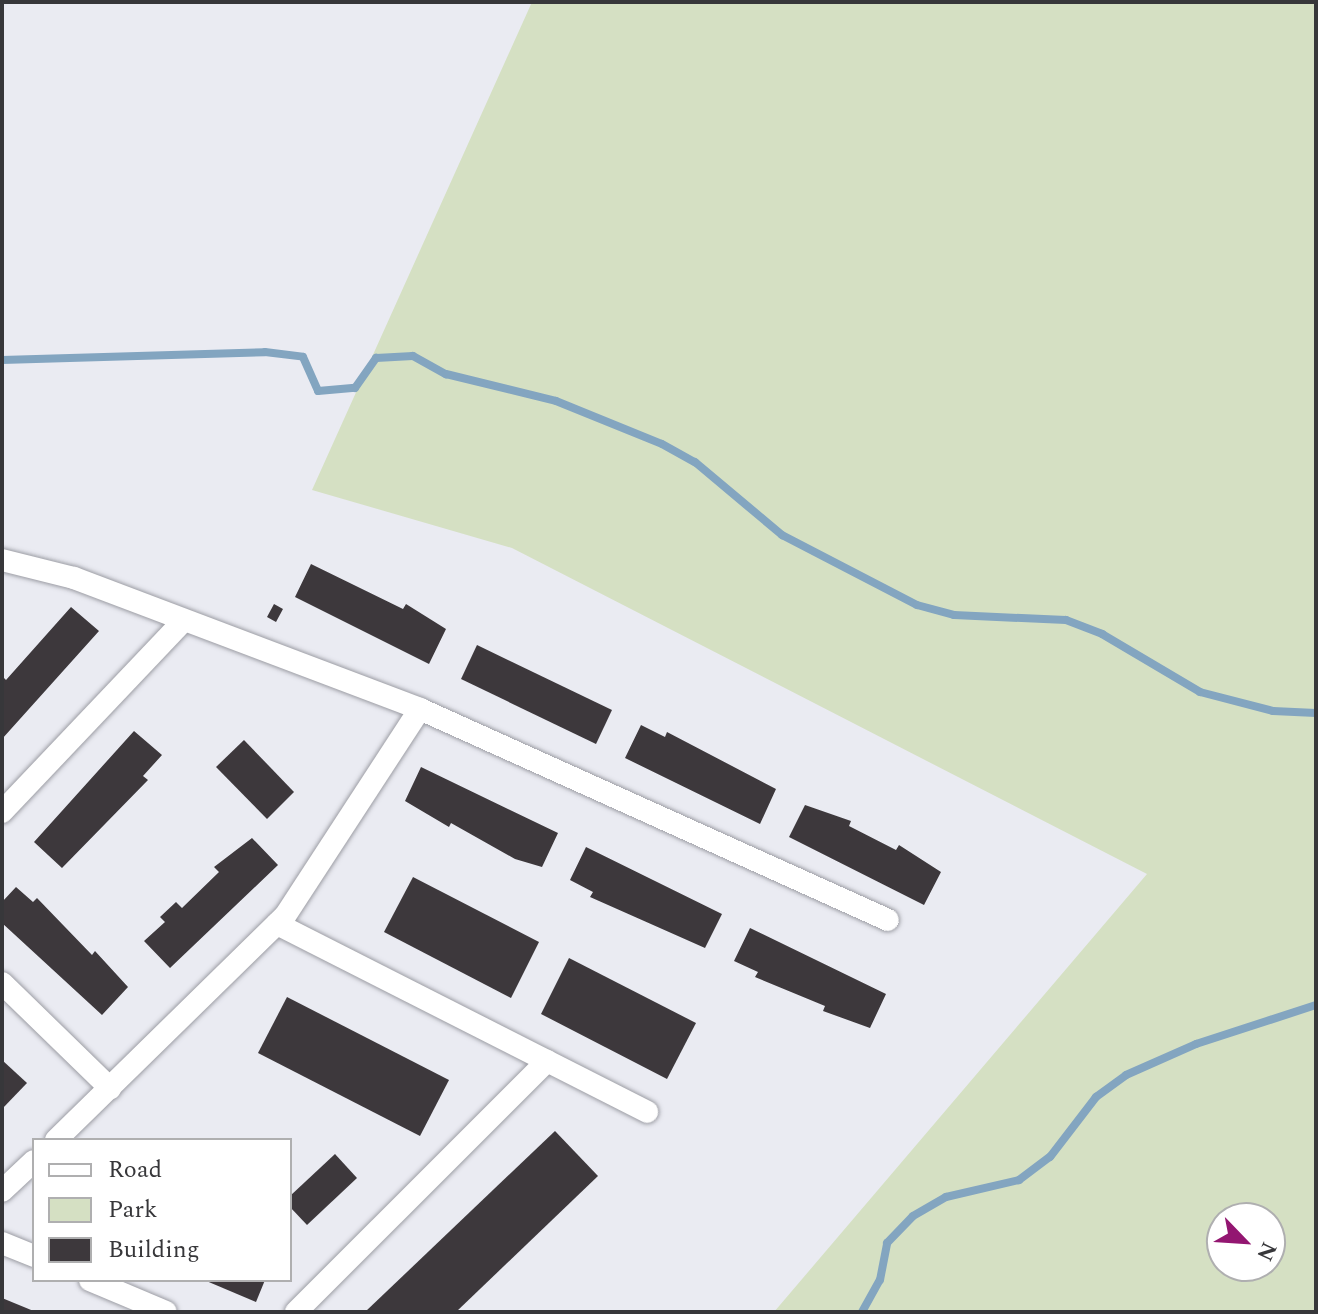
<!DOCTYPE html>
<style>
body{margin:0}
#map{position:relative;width:1318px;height:1314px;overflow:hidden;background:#eaebf2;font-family:Spectral,serif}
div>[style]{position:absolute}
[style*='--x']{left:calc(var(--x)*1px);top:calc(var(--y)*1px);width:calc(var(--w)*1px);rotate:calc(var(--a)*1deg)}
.green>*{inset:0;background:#d5e0c3}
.stream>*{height:8px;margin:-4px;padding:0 4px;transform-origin:4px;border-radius:4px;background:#83a5c0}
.building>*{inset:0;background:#3d383c}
.roads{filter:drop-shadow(0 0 2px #9c9da4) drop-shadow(0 0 2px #9c9da4)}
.street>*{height:22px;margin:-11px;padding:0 11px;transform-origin:11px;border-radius:11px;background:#fff}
span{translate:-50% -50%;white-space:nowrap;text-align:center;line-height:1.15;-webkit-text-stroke:8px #fff;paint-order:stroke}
.frame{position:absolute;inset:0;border:4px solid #37373a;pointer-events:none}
.legend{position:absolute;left:32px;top:1138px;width:260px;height:144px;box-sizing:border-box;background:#fff;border:2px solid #afafb0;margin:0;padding:10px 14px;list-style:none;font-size:24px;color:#37373a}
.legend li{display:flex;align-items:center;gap:16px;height:40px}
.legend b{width:40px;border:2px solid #afafb0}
.north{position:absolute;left:1206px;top:1202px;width:80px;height:80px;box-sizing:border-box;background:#fff;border:2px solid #afafb0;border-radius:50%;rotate:115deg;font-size:22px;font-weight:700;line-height:32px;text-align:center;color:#37373a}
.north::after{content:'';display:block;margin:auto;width:28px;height:36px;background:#931671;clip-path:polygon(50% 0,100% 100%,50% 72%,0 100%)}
</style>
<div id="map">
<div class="green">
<div style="clip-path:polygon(evenodd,532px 2px,1316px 2px,1316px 1312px,774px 1312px,1147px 874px,512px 548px,312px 490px,532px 2px,1222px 1218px,1270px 1218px,1270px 1266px,1222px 1266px,1222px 1218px)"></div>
</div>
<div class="stream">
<div style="--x:2;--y:360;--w:263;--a:-1.7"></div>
<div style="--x:265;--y:352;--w:38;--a:7"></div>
<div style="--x:303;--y:357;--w:37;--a:66"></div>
<div style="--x:318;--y:391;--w:37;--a:-5"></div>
<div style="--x:355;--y:388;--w:37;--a:-55"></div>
<div style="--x:376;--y:358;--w:37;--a:-3"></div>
<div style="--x:413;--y:356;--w:38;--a:29"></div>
<div style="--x:446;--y:374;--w:113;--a:13.8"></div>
<div style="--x:556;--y:401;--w:114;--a:22.1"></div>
<div style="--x:662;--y:444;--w:38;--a:29"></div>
<div style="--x:695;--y:462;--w:114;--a:40"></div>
<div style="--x:782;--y:535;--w:152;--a:27.4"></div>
<div style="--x:917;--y:605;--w:38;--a:15"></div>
<div style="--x:954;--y:615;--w:112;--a:2.6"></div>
<div style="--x:1066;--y:620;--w:39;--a:21"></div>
<div style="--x:1102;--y:634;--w:114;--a:30.6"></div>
<div style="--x:1200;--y:692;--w:75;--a:14.6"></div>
<div style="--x:1273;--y:711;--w:43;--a:2.7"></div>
<div style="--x:862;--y:1312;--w:37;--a:-61"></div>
<div style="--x:880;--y:1280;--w:38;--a:-79"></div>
<div style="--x:887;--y:1243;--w:37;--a:-46"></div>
<div style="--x:913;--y:1216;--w:38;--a:-30"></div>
<div style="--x:946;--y:1197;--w:75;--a:-13.1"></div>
<div style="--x:1019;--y:1180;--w:39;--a:-37"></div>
<div style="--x:1050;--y:1157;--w:76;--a:-52.5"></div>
<div style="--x:1096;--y:1097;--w:37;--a:-36"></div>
<div style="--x:1126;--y:1075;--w:77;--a:-23.9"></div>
<div style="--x:1196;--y:1044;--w:126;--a:-18"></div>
</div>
<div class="building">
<div style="clip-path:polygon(311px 564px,403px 609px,406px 604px,446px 629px,429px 664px,295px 597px)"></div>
<div style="clip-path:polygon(274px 604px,283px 609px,276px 622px,267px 617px)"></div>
<div style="clip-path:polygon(71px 607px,99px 631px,2px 739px,2px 676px,6px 680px)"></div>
<div style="clip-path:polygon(477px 645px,612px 710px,596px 744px,461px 679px)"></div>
<div style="clip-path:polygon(641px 725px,665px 737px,667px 732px,776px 789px,760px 824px,625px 758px)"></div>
<div style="clip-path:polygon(134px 731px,162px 755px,143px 776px,148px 780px,62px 868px,34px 842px)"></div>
<div style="clip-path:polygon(244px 740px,294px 792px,267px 819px,216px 767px)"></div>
<div style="clip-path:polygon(421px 767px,558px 833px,542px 867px,515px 859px,451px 823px,449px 827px,405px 801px)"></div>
<div style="clip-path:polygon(805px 805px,851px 821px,849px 826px,896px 850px,899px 845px,941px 872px,924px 905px,789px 837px)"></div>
<div style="clip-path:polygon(252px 838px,278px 865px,170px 968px,144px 941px,165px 922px,160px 917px,176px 902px,182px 908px,219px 872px,214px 867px)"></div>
<div style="clip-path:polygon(586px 847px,722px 914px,705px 948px,590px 897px,593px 892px,570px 880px)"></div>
<div style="clip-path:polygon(413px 877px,539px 942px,511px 998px,384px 932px)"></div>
<div style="clip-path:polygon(16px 887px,33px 902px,37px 898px,92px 955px,95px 951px,128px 987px,102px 1015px,2px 923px,2px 902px)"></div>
<div style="clip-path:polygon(750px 928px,886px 994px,870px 1028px,823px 1011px,825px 1006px,755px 977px,758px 972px,734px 961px)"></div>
<div style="clip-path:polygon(569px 958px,696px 1023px,667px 1079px,541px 1014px)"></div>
<div style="clip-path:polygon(287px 997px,449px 1080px,420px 1136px,258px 1053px)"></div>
<div style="clip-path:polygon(2px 1060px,27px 1083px,2px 1109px)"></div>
<div style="clip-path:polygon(555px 1131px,598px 1176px,456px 1312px,365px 1312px)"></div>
<div style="clip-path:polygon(335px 1154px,357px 1178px,307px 1225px,290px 1207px,290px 1196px)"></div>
<div style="clip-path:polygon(204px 1280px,265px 1280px,256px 1302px)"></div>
<div style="clip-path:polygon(2px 1298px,36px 1312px,2px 1312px)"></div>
</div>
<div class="roads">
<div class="street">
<div style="--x:2;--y:560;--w:74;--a:14"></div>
<div style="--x:74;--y:578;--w:370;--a:20.7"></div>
<div style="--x:420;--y:709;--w:513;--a:24.27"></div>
<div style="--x:2;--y:812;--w:263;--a:-46.5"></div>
<div style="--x:277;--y:924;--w:415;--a:26.9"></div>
<div style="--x:2;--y:983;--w:151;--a:44.2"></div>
<div style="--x:56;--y:1140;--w:320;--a:-44.4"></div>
<div style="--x:285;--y:916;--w:247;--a:-56.9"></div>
<div style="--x:2;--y:1191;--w:44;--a:-43.2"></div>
<div style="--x:2;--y:1243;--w:35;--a:22"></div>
<div style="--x:90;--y:1280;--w:82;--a:22.8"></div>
<div style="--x:296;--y:1312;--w:355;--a:-45"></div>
</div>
</div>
<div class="frame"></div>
<ul class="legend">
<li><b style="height:10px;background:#fff"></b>Road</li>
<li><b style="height:22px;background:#d5e0c3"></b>Park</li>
<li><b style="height:22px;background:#3d383c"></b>Building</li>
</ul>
<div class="north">N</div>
</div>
